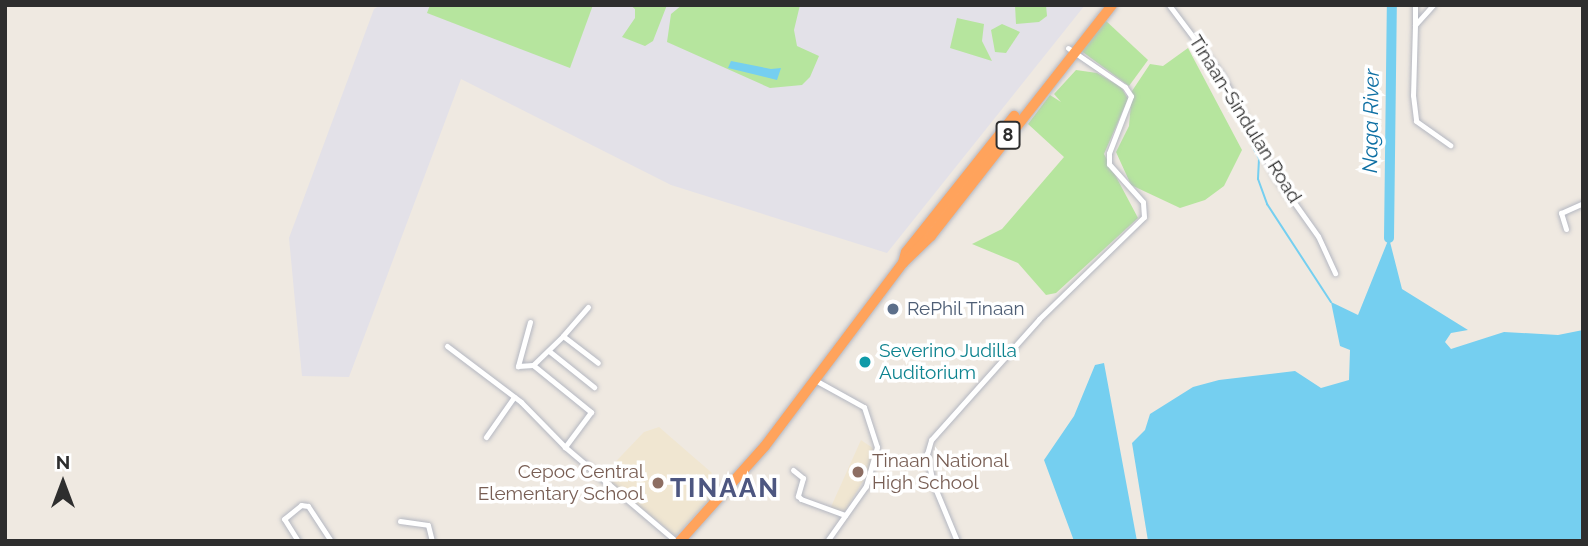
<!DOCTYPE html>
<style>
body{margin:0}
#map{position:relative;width:1588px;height:546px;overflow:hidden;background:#efe9e1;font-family:Raleway,sans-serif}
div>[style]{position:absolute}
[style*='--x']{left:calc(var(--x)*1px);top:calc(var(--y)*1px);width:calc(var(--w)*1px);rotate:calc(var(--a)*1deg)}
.industrial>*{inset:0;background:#e3e1e8}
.education>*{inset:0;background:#f0e6d1}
.green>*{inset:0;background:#b6e59e}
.water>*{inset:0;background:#75cff0}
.stream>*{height:2px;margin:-1px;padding:0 1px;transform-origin:1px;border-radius:1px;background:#75cff0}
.river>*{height:10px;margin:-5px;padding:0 5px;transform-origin:5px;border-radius:5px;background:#75cff0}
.roads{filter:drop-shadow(0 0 2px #b4b7c1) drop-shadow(0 0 2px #b4b7c1)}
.street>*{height:5px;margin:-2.5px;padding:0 2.5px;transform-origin:2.5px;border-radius:2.5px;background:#fff}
.highway>*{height:10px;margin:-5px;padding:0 5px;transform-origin:5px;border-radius:5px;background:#ffa35c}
.dots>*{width:19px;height:19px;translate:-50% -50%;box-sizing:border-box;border:4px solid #fff;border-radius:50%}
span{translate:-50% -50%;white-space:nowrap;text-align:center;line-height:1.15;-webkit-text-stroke:7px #fff;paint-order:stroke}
.shield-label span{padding:2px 5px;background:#fff;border:2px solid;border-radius:5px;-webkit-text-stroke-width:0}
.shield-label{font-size:18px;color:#2e2e2e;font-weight:700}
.street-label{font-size:19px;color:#2e2e2e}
.service-label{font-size:19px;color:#4e5e75}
.left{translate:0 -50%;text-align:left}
.culture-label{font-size:19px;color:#0d838f}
.education-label{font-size:19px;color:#785e54}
.right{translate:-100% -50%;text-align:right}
.water-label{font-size:21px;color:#0d6fa3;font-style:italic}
.district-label{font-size:26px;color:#4d5680;font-weight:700;letter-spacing:2px}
.frame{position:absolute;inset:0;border:7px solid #2e2e2e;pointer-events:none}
.north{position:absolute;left:28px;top:448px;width:70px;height:70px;-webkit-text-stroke:5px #fff;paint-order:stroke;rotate:0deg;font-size:19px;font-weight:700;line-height:28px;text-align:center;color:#2e2e2e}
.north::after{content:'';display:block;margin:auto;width:24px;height:32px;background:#2e2e2e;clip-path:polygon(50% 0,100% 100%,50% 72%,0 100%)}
</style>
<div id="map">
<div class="industrial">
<div style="clip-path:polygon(381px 5px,1085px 5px,887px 253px,671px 185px,461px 79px,349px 377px,302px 376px,289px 238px,374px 9px)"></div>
</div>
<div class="education">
<div style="clip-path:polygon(659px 427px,712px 473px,699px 490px,710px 499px,676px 536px,602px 476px,644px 432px)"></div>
<div style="clip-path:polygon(861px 440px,874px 449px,872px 466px,844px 513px,830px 509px)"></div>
</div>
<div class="green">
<div style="clip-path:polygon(430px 5px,593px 5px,570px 68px,427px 13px)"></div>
<div style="clip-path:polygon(630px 5px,667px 5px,653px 41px,645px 46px,622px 37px,635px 18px,635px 9px)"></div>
<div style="clip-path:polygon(682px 5px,800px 5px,794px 30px,797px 46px,819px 56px,810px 77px,802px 85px,770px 88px,667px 42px,671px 14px)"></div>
<div style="clip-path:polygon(1015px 5px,1046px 5px,1047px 16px,1039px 22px,1016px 24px)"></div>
<div style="clip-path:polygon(957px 18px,984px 24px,982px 41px,992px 61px,950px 48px)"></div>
<div style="clip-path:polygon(1105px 20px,1148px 60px,1129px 86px,1080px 50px)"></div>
<div style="clip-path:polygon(1002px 24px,1020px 32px,1006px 53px,995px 52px,991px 30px)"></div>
<div style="clip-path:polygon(1188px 48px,1242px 150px,1224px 186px,1205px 200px,1180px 208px,1131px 185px,1116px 152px,1129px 126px,1132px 91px,1150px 64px,1163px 66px)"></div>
<div style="clip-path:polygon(1076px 70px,1097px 73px,1121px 87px,1128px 99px,1104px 154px,1138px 218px,1056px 293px,1046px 295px,1018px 263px,972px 244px,1002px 229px,1064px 157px,1028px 124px,1050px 95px,1061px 102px,1054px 94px)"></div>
</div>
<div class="water">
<div style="clip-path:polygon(731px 61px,771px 69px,781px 68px,777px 80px,728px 68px)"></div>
<div style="clip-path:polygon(1389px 238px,1402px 289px,1468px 330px,1451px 333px,1445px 342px,1451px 349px,1504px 332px,1558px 335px,1583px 330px,1583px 541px,1148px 541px,1132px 443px,1145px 430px,1150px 414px,1193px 387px,1219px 380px,1295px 371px,1321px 388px,1349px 380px,1350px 350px,1340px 346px,1331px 302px,1358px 315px)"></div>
<div style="clip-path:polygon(1104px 363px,1137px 541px,1074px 541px,1044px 460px,1074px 416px,1095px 365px)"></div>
</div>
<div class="stream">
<div style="--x:1211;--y:65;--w:106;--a:62.9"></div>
<div style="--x:1259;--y:159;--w:20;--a:93"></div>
<div style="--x:1258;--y:179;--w:27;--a:70"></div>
<div style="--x:1267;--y:204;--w:117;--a:56.9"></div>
</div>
<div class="river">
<div style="--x:1389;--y:238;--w:233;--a:-89.3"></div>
</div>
<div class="roads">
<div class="street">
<div style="--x:1169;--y:5;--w:86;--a:53"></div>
<div style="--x:1221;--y:74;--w:117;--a:61.9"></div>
<div style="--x:1276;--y:177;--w:72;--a:54.6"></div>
<div style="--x:1318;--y:236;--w:41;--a:65.3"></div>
<div style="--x:1433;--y:5;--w:27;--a:132"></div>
<div style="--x:1415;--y:25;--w:70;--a:91.6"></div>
<div style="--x:1413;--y:95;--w:26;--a:83"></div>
<div style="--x:1416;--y:121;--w:42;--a:35.2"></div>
<div style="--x:1415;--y:25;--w:20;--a:-90"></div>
<div style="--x:1566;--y:229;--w:17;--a:-107"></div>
<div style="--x:1561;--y:213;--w:24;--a:-24"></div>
<div style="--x:588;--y:307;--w:38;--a:131"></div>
<div style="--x:563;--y:336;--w:44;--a:37.6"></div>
<div style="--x:530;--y:322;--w:46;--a:105.3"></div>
<div style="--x:518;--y:366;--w:15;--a:-4"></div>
<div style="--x:533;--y:365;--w:42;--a:-44"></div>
<div style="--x:447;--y:346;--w:93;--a:37.1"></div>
<div style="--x:521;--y:402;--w:63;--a:45.6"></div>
<div style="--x:565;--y:447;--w:145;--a:40.3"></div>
<div style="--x:549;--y:351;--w:58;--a:38.7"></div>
<div style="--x:533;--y:365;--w:75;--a:39"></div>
<div style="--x:591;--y:412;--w:44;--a:126.6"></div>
<div style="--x:815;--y:380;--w:56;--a:28.9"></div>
<div style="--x:864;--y:407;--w:42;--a:72"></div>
<div style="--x:877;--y:447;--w:41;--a:105.8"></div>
<div style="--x:866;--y:486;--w:67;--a:125.3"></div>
<div style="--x:486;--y:437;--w:49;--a:-55"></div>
<div style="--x:793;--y:470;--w:13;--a:39"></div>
<div style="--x:803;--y:478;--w:19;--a:106"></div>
<div style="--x:798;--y:496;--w:4;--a:45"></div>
<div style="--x:801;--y:499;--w:47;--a:20"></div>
<div style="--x:400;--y:521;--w:28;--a:8"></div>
<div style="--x:428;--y:525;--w:16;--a:76"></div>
<div style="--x:298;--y:541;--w:26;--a:-122"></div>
<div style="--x:284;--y:519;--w:22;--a:-39"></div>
<div style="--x:301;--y:505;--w:7;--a:8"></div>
<div style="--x:308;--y:506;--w:42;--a:56.7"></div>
<div style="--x:957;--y:541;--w:63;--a:-112.5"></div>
<div style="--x:933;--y:483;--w:30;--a:-102"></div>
<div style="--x:927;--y:454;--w:15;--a:-74"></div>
<div style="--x:931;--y:440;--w:162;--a:-48.2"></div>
<div style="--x:1039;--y:319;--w:146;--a:-44.2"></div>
<div style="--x:1144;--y:217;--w:15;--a:-94"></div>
<div style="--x:1143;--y:202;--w:51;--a:-131.8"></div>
<div style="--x:1109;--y:164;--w:11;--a:-90"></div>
<div style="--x:1109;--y:153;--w:61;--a:-68.9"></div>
<div style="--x:1131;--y:96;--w:11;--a:-124"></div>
<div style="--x:1125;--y:87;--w:69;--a:-145.6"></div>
</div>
<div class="highway">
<div style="--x:903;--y:263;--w:11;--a:-75"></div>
<div style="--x:906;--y:252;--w:174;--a:-51.5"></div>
<div style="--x:680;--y:541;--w:127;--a:-48.2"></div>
<div style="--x:765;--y:446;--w:229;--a:-53"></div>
<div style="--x:903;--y:263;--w:39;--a:-44"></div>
<div style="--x:931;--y:236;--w:293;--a:-51.9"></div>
</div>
</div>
<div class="dots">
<div style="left:893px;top:309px;background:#5c6f8a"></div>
<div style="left:865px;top:362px;background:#0f9aa8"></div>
<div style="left:858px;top:472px;background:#8d6e63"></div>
<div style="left:658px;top:483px;background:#8d6e63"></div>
</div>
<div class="shield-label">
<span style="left:1008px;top:135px">8</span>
</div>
<div class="street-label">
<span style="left:1245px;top:119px;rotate:58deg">Tinaan-Sindulan Road</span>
</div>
<div class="service-label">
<span class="left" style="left:907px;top:309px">RePhil Tinaan</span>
</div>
<div class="culture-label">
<span class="left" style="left:879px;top:362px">Severino Judilla<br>Auditorium</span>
</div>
<div class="education-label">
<span class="left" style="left:872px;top:472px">Tinaan National<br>High School</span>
<span class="right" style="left:644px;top:483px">Cepoc Central<br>Elementary School</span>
</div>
<div class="water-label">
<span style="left:1371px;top:121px;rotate:-89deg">Naga River</span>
</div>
<div class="district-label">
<span style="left:725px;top:489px">TINAAN</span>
</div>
<div class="frame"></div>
<div class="north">N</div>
</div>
